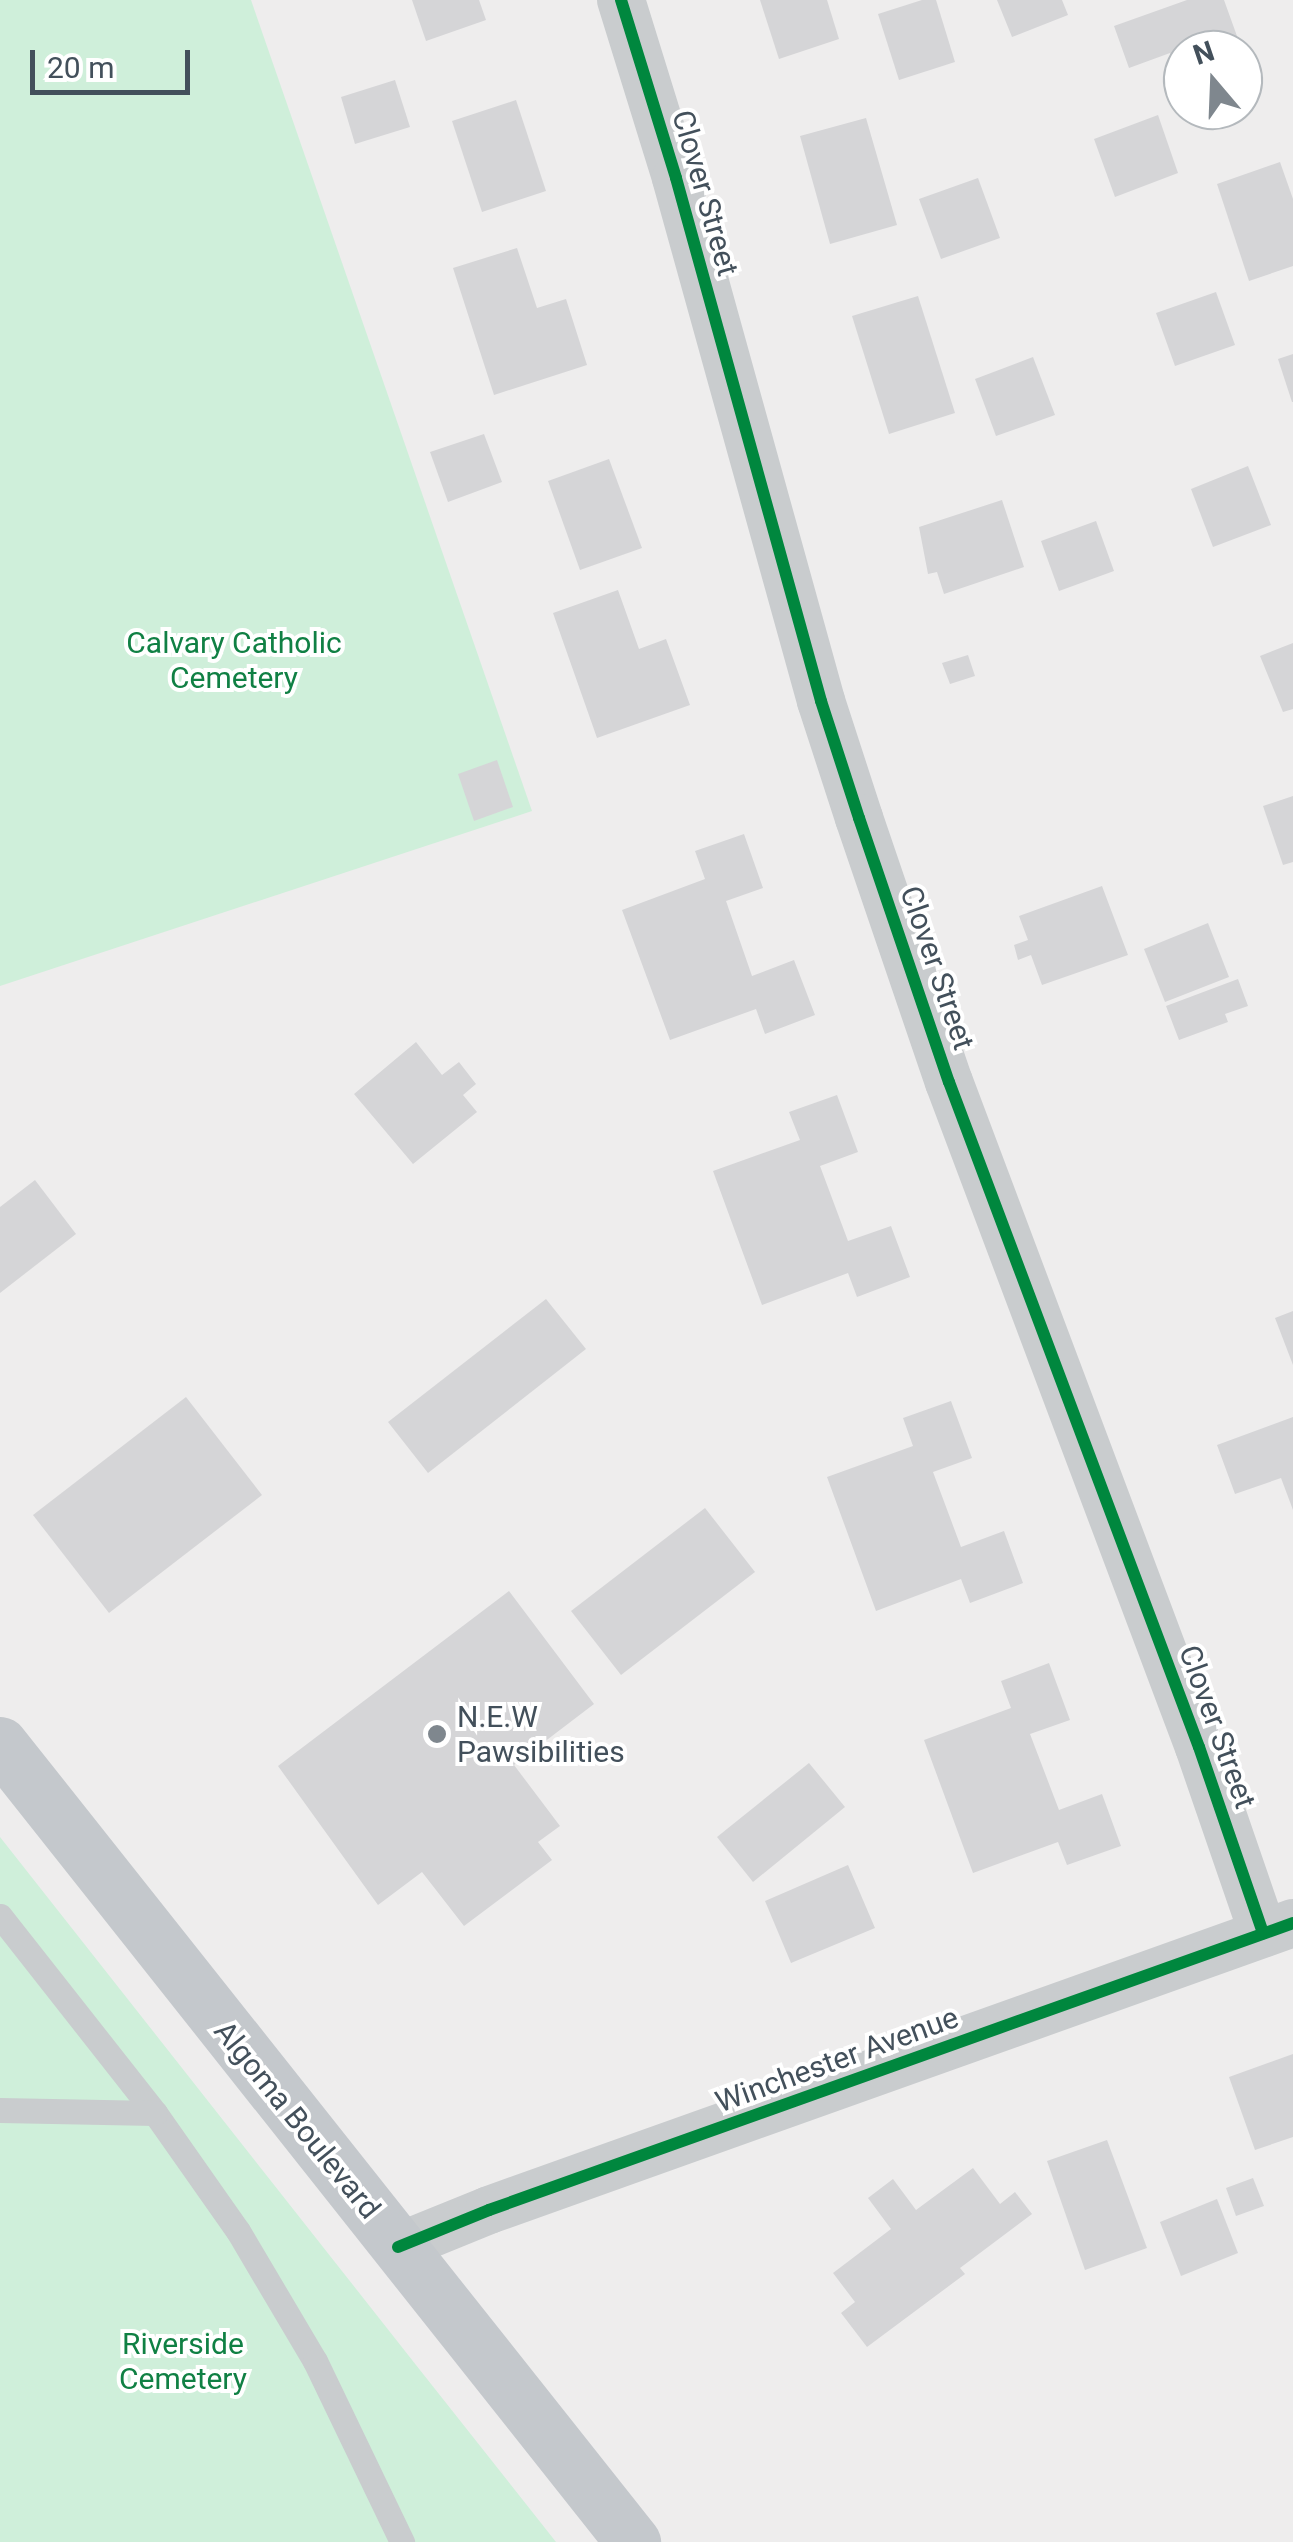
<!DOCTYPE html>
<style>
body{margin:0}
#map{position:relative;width:1293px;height:2542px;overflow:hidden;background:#eeeded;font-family:Roboto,sans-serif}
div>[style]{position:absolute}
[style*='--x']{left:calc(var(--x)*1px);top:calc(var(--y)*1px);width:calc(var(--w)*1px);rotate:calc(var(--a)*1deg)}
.green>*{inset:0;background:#cfefda}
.building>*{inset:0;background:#d5d5d7}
.service>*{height:25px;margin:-12.5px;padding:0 12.5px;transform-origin:12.5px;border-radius:12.5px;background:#c9ccce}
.minor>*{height:48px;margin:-24px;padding:0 24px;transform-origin:24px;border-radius:24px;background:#c9ccce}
.primary>*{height:55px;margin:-27.5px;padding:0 27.5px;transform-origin:27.5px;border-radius:27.5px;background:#c4c8cc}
.cycleway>*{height:12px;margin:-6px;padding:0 6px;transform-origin:6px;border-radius:6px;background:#00873e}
.dots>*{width:28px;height:28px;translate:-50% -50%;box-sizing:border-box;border:5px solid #fff;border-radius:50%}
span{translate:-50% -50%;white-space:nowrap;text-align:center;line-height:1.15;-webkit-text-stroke:8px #fff;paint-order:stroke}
.street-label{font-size:30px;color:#43505b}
.park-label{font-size:30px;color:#108044}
.poi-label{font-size:30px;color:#43505b}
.left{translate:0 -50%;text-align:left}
.north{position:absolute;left:1163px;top:30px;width:100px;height:100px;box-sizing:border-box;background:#fff;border:2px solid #b4b9bd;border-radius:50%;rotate:341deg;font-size:28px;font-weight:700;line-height:40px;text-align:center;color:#43505b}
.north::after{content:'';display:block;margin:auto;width:35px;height:45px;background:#7f878e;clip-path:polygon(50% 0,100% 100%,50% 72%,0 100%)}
.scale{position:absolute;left:30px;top:50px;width:160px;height:45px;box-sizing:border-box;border:5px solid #43505b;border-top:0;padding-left:12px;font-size:30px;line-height:35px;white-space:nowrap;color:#43505b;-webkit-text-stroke:8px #fff;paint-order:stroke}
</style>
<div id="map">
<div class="green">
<div style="clip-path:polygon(0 0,251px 0,532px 811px,0 986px)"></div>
<div style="clip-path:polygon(0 1837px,416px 2365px,556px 2542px,0 2542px)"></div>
</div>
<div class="building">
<div style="clip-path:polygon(412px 0,479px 0,486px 20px,426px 41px)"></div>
<div style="clip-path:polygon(760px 0,827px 0,839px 39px,779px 59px)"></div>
<div style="clip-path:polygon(922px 0,936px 0,955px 62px,899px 80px,878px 14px)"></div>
<div style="clip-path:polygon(997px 0,1062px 0,1068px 15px,1012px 37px)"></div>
<div style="clip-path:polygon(1187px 0,1224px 0,1242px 50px,1183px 50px,1183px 87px,1170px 53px,1129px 68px,1114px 26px)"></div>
<div style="clip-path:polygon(395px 80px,410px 127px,355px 144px,341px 97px)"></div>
<div style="clip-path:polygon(516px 100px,546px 191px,482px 212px,452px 121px)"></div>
<div style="clip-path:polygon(1158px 115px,1178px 173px,1115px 197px,1094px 139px)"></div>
<div style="clip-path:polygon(866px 118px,897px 225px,830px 244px,800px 136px)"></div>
<div style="clip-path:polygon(1280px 162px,1293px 199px,1293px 266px,1249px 281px,1217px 184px)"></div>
<div style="clip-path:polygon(978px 178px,1000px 238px,941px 259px,919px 199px)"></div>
<div style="clip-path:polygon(517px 248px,537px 308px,566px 299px,587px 365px,494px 395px,453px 268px)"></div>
<div style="clip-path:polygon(1216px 292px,1235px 345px,1175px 366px,1156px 313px)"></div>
<div style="clip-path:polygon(918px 296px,955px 413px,889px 434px,852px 316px)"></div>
<div style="clip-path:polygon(1293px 354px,1293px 402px,1292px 402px,1278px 359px)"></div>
<div style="clip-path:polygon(1033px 357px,1055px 415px,996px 436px,975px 379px)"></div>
<div style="clip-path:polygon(484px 434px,502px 482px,448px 502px,430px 452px)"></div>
<div style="clip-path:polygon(609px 459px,642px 548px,580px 570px,548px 481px)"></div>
<div style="clip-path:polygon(1248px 466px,1271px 525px,1213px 547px,1191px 489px)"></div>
<div style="clip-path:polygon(1002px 500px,1024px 567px,944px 594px,937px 572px,928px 574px,919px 527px)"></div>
<div style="clip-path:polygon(1096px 521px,1114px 571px,1059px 591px,1041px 541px)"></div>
<div style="clip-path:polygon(618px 590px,639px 649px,666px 639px,690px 705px,597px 738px,553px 613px)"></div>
<div style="clip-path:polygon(1293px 643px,1293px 709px,1283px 712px,1260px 656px)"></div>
<div style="clip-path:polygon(968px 655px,975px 676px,950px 684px,942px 663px)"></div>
<div style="clip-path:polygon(497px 760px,513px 807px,474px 821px,458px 774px)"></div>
<div style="clip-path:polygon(1293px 796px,1293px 862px,1283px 865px,1263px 806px)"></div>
<div style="clip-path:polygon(744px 834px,763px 888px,726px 901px,752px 976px,794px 960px,815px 1015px,765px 1034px,756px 1009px,670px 1040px,622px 910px,705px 879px,695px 851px)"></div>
<div style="clip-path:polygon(1102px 886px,1128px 955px,1042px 985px,1031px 955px,1018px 960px,1014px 945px,1028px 940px,1019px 916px)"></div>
<div style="clip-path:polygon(1208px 923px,1229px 977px,1165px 1002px,1144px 949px)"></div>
<div style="clip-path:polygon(1238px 979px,1248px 1006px,1225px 1014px,1228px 1022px,1179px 1040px,1166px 1006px)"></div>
<div style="clip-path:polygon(416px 1042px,442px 1075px,459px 1062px,476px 1084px,463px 1095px,477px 1112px,413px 1164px,354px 1094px)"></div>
<div style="clip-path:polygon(837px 1095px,858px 1152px,820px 1166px,848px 1241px,891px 1226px,910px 1277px,857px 1297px,848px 1273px,762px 1305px,713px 1171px,800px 1140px,789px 1112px)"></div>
<div style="clip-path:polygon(35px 1180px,76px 1234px,0 1293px,0 1207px)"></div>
<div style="clip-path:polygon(546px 1299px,586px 1349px,428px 1473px,388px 1422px)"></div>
<div style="clip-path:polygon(1293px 1311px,1293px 1365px,1275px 1318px)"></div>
<div style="clip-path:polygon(186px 1397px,262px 1495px,109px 1613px,33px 1515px)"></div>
<div style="clip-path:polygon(951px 1401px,972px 1458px,933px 1472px,961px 1547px,1004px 1531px,1023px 1583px,970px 1603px,961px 1579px,876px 1611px,827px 1477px,913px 1446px,903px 1418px)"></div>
<div style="clip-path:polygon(1293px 1417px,1293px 1510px,1281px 1478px,1235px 1494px,1217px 1445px)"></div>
<div style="clip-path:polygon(705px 1508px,755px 1572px,621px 1675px,571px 1611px)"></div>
<div style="clip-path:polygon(509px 1591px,594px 1704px,514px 1765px,560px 1826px,538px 1842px,552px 1860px,464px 1926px,422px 1872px,378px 1905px,278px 1766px)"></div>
<div style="clip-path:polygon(1049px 1663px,1070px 1720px,1030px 1734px,1059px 1810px,1102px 1794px,1121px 1846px,1067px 1865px,1058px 1842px,973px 1873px,924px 1740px,1011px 1708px,1001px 1681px)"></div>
<div style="clip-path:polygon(809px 1763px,845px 1807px,753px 1882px,717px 1837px)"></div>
<div style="clip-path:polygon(848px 1865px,875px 1928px,791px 1963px,765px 1901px)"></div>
<div style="clip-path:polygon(1293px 2054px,1293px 2137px,1255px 2150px,1229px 2077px)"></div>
<div style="clip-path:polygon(1107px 2140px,1147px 2248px,1085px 2270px,1047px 2161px)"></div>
<div style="clip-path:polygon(973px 2168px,1000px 2204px,1015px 2192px,1032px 2214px,960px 2268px,965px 2274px,867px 2347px,841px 2313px,855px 2302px,833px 2273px,891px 2229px,868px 2198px,893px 2179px,916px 2210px)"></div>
<div style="clip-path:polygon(1253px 2178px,1264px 2206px,1236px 2216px,1226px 2188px)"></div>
<div style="clip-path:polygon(1217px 2199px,1238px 2253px,1181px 2276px,1160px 2222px)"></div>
</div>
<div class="service">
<div style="--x:0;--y:1916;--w:251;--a:51.8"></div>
<div style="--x:155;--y:2113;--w:144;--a:54.9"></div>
<div style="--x:238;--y:2231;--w:151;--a:59.4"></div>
<div style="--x:315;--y:2361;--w:201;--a:64.3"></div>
<div style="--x:0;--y:2110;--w:155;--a:1.1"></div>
</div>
<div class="minor">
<div style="--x:621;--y:0;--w:186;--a:72.8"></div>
<div style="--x:676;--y:178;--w:543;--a:74.5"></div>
<div style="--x:821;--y:701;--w:123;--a:72"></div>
<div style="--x:859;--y:818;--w:279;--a:71.2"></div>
<div style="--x:949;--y:1082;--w:710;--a:69.4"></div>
<div style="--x:1199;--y:1747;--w:197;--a:71"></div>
<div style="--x:398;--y:2247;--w:98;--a:-22.1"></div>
<div style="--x:489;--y:2210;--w:854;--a:-19.64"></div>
</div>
<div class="primary">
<div style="--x:0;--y:1744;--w:1019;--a:51.58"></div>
</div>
<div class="cycleway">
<div style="--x:621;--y:0;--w:186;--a:72.8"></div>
<div style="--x:676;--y:178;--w:543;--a:74.5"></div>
<div style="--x:821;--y:701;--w:123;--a:72"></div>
<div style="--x:859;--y:818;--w:279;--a:71.2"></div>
<div style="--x:949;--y:1082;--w:710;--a:69.4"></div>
<div style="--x:1199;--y:1747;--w:197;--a:71"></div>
<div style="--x:398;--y:2247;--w:98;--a:-22.1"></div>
<div style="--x:489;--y:2210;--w:854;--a:-19.64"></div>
</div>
<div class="dots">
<div style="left:437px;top:1734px;background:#7f878e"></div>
</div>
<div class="street-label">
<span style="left:705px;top:193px;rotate:74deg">Clover Street</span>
<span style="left:937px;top:968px;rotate:71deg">Clover Street</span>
<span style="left:1217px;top:1727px;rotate:70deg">Clover Street</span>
<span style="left:837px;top:2060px;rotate:-20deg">Winchester Avenue</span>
<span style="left:297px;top:2120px;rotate:51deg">Algoma Boulevard</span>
</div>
<div class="park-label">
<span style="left:234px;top:660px">Calvary Catholic<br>Cemetery</span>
<span style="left:183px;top:2361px">Riverside<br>Cemetery</span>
</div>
<div class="poi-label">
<span class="left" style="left:457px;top:1734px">N.E.W<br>Pawsibilities</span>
</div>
<div class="north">N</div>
<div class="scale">20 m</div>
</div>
